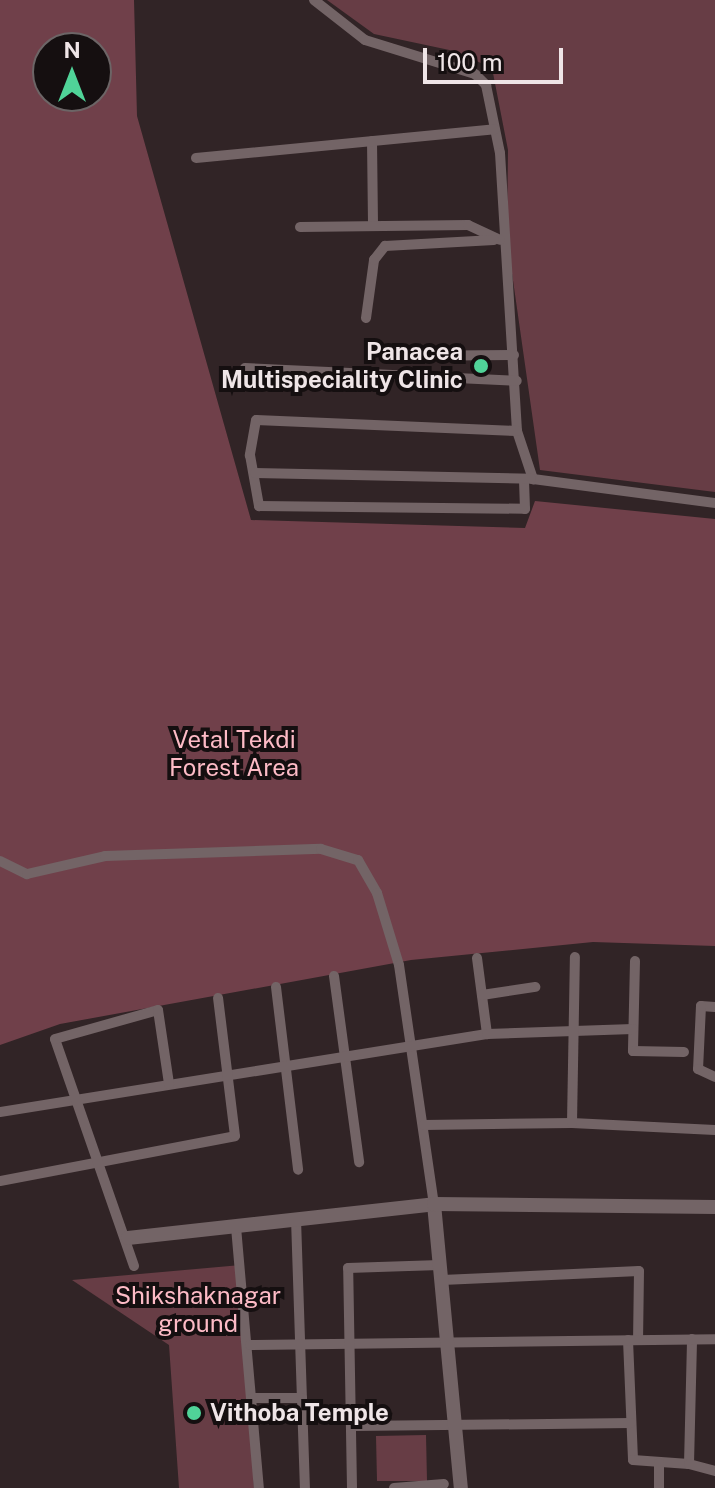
<!DOCTYPE html>
<style>
body{margin:0}
#map{position:relative;width:715px;height:1488px;overflow:hidden;background:#312426;font-family:"Public Sans",sans-serif}
div>[style]{position:absolute}
[style*='--x']{left:calc(var(--x)*1px);top:calc(var(--y)*1px);width:calc(var(--w)*1px);rotate:calc(var(--a)*1deg)}
.green>*{inset:0;background:#673d45}
.forest>*{inset:0;background:#70404a}
.street>*{height:10px;margin:-5px;padding:0 5px;transform-origin:5px;border-radius:5px;background:#736466}
.secondary>*{height:14px;margin:-7px;padding:0 7px;transform-origin:7px;border-radius:7px;background:#736466}
.dots>*{width:22px;height:22px;translate:-50% -50%;box-sizing:border-box;border:4px solid #150f10;border-radius:50%}
span{translate:-50% -50%;white-space:nowrap;text-align:center;line-height:1.15;-webkit-text-stroke:8px #150f10;paint-order:stroke}
.poi-label{font-size:24px;color:#efe5e7;font-weight:700}
.right{translate:-100% -50%;text-align:right}
.left{translate:0 -50%;text-align:left}
.park-label{font-size:24px;color:#fdbbc6}
.north{position:absolute;left:32px;top:32px;width:80px;height:80px;box-sizing:border-box;background:#150f10;border:2px solid #6c6566;border-radius:50%;rotate:0deg;font-size:22px;font-weight:700;line-height:32px;text-align:center;color:#efe5e7}
.north::after{content:'';display:block;margin:auto;width:28px;height:36px;background:#50d398;clip-path:polygon(50% 0,100% 100%,50% 72%,0 100%)}
.scale{position:absolute;left:423px;top:48px;width:140px;height:36px;box-sizing:border-box;border:4px solid #efe5e7;border-top:0;padding-left:10px;font-size:24px;line-height:28px;white-space:nowrap;color:#efe5e7;-webkit-text-stroke:6px #150f10;paint-order:stroke}
</style>
<div id="map">
<div class="green">
<div style="clip-path:polygon(327px 0,715px 0,715px 492px,540px 470px,507px 238px,508px 150px,492px 68px,454px 51px,374px 34px)"></div>
<div style="clip-path:polygon(241px 1265px,254px 1488px,179px 1488px,169px 1345px,72px 1280px)"></div>
<div style="clip-path:polygon(426px 1435px,427px 1481px,377px 1481px,376px 1436px)"></div>
</div>
<div class="forest">
<div style="clip-path:polygon(evenodd,0 0,134px 0,137px 116px,251px 520px,525px 528px,535px 501px,715px 519px,715px 946px,593px 942px,411px 960px,60px 1024px,0 1045px,0 0,48px 48px,96px 48px,96px 96px,48px 96px,48px 48px)"></div>
</div>
<div class="street">
<div style="--x:314;--y:0;--w:65;--a:38.1"></div>
<div style="--x:365;--y:40;--w:115;--a:17.2"></div>
<div style="--x:475;--y:74;--w:16;--a:45"></div>
<div style="--x:486;--y:85;--w:69;--a:78.4"></div>
<div style="--x:500;--y:153;--w:279;--a:86.5"></div>
<div style="--x:517;--y:431;--w:51;--a:71.6"></div>
<div style="--x:533;--y:479;--w:184;--a:7.5"></div>
<div style="--x:372;--y:141;--w:84;--a:89.3"></div>
<div style="--x:196;--y:158;--w:300;--a:-5.5"></div>
<div style="--x:300;--y:227;--w:168;--a:-0.7"></div>
<div style="--x:468;--y:225;--w:35;--a:25"></div>
<div style="--x:366;--y:318;--w:59;--a:-82.1"></div>
<div style="--x:374;--y:260;--w:18;--a:-52"></div>
<div style="--x:385;--y:246;--w:109;--a:-3.2"></div>
<div style="--x:394;--y:356;--w:120;--a:-0.5"></div>
<div style="--x:245;--y:368;--w:272;--a:2.7"></div>
<div style="--x:517;--y:431;--w:261;--a:-177.6"></div>
<div style="--x:256;--y:420;--w:36;--a:100"></div>
<div style="--x:250;--y:455;--w:52;--a:80"></div>
<div style="--x:259;--y:506;--w:266;--a:0.6"></div>
<div style="--x:525;--y:509;--w:30;--a:-92"></div>
<div style="--x:255;--y:473;--w:276;--a:1.2"></div>
<div style="--x:0;--y:861;--w:30;--a:26"></div>
<div style="--x:27;--y:874;--w:80;--a:-13"></div>
<div style="--x:105;--y:856;--w:216;--a:-1.9"></div>
<div style="--x:321;--y:849;--w:39;--a:17"></div>
<div style="--x:358;--y:860;--w:38;--a:60"></div>
<div style="--x:377;--y:893;--w:75;--a:73"></div>
<div style="--x:399;--y:965;--w:242;--a:81.7"></div>
<div style="--x:477;--y:958;--w:77;--a:82.5"></div>
<div style="--x:635;--y:961;--w:90;--a:91.3"></div>
<div style="--x:633;--y:1051;--w:51;--a:1.1"></div>
<div style="--x:334;--y:976;--w:188;--a:82.3"></div>
<div style="--x:276;--y:987;--w:184;--a:83.1"></div>
<div style="--x:482;--y:995;--w:54;--a:-8.6"></div>
<div style="--x:715;--y:1007;--w:14;--a:-176"></div>
<div style="--x:701;--y:1006;--w:63;--a:92.7"></div>
<div style="--x:698;--y:1069;--w:19;--a:25"></div>
<div style="--x:0;--y:1112;--w:493;--a:-9.1"></div>
<div style="--x:487;--y:1034;--w:146;--a:-2"></div>
<div style="--x:572;--y:1123;--w:143;--a:2.8"></div>
<div style="--x:424;--y:1125;--w:148;--a:-0.8"></div>
<div style="--x:572;--y:1123;--w:166;--a:-89"></div>
<div style="--x:0;--y:1181;--w:239;--a:-10.8"></div>
<div style="--x:235;--y:1136;--w:139;--a:-97"></div>
<div style="--x:296;--y:1219;--w:269;--a:88.1"></div>
<div style="--x:236;--y:1227;--w:262;--a:85"></div>
<div style="--x:134;--y:1266;--w:240;--a:-109.2"></div>
<div style="--x:55;--y:1039;--w:107;--a:-15.7"></div>
<div style="--x:158;--y:1010;--w:75;--a:81.5"></div>
<div style="--x:442;--y:1280;--w:197;--a:-2.6"></div>
<div style="--x:639;--y:1271;--w:69;--a:90.8"></div>
<div style="--x:628;--y:1340;--w:120;--a:87.6"></div>
<div style="--x:633;--y:1460;--w:56;--a:4.1"></div>
<div style="--x:689;--y:1464;--w:125;--a:-88.6"></div>
<div style="--x:250;--y:1345;--w:465;--a:-0.7"></div>
<div style="--x:253;--y:1398;--w:49;--a:0"></div>
<div style="--x:353;--y:1426;--w:278;--a:-0.6"></div>
<div style="--x:689;--y:1464;--w:27;--a:15"></div>
<div style="--x:352;--y:1488;--w:220;--a:-91"></div>
<div style="--x:348;--y:1268;--w:92;--a:-1.9"></div>
<div style="--x:394;--y:1488;--w:50;--a:-4.6"></div>
<div style="--x:659;--y:1488;--w:25;--a:-90"></div>
</div>
<div class="secondary">
<div style="--x:434;--y:1204;--w:285;--a:84.6"></div>
<div style="--x:128;--y:1238;--w:308;--a:-6.3"></div>
<div style="--x:434;--y:1204;--w:281;--a:0.6"></div>
</div>
<div class="dots">
<div style="left:481px;top:366px;background:#50d398"></div>
<div style="left:194px;top:1413px;background:#50d398"></div>
</div>
<div class="poi-label">
<span class="right" style="left:463px;top:366px">Panacea<br>Multispeciality Clinic</span>
<span class="left" style="left:210px;top:1413px">Vithoba Temple</span>
</div>
<div class="park-label">
<span style="left:234px;top:754px">Vetal Tekdi<br>Forest Area</span>
<span style="left:198px;top:1310px">Shikshaknagar<br>ground</span>
</div>
<div class="north">N</div>
<div class="scale">100 m</div>
</div>
